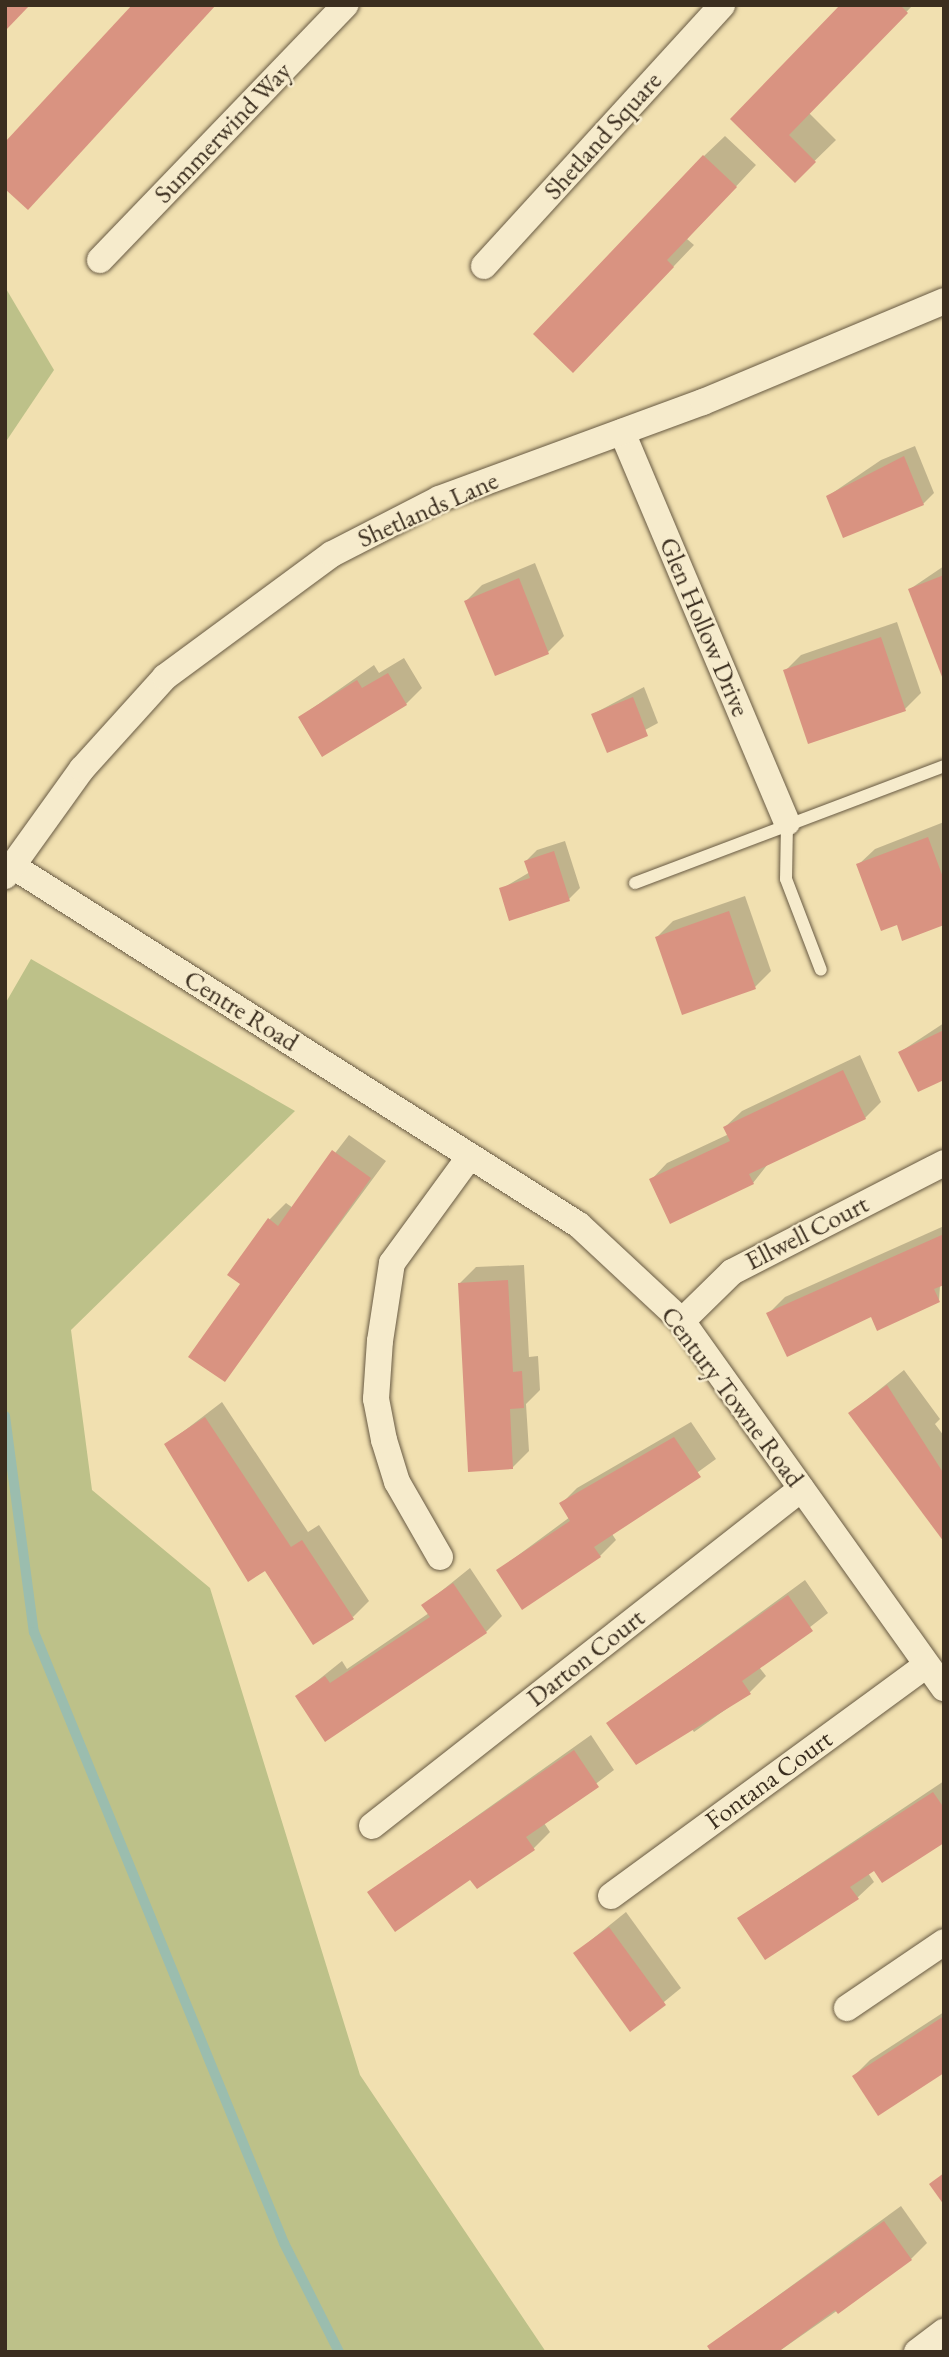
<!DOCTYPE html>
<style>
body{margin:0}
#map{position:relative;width:949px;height:2357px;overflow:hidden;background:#f1e0b0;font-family:"EB Garamond",serif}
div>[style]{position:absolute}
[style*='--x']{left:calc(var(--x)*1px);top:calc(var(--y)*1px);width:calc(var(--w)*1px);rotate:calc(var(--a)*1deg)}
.green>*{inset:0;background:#bdc189}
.shadow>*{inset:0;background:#0003}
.stream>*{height:10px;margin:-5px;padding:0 5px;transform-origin:5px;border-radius:5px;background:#9bbdae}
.building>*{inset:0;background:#d99381}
.roads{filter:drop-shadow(0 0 2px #685a43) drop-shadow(0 0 2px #685a43)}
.service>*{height:12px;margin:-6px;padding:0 6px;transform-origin:6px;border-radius:6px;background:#f6ebcc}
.minor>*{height:26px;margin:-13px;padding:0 13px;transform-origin:13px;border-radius:13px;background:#f6ebcc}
span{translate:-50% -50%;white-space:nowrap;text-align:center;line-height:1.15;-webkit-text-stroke:5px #f6ebcc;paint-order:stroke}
.street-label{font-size:26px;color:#3b2e1f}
.frame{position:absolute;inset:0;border:7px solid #3b2e1f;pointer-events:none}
</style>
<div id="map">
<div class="green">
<div style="clip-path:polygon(5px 287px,54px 370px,5px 443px)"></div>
<div style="clip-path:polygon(31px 959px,295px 1111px,71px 1330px,92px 1490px,210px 1588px,360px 2075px,546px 2352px,5px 2352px,5px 1004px)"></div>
</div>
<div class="shadow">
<div style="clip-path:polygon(842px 5px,913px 5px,809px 113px,836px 140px,795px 180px,732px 119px)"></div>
<div style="clip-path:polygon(725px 136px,756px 165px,687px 239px,694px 245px,594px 350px,704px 156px)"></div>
<div style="clip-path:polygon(915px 446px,934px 493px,923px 504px,828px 496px,881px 460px)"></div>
<div style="clip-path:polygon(535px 563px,564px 636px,548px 652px,466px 601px,482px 585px)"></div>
<div style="clip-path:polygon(944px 566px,944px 678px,910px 589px)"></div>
<div style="clip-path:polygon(897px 622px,921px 693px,905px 709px,785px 671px,801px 655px)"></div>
<div style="clip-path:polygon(404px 658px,422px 688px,406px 704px,300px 717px,374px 665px,379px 673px)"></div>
<div style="clip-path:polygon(644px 687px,658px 723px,608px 750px,593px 714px)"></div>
<div style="clip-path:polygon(944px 822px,944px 923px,898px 922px,858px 865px,875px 849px)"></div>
<div style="clip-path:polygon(565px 841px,580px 888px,569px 899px,510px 919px,501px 889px,530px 872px,526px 861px,537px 850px)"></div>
<div style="clip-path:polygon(745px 896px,771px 971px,755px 987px,657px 937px,673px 921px)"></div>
<div style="clip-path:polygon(944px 1023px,944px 1078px,900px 1052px)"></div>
<div style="clip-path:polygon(860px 1055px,881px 1102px,865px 1118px,768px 1164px,753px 1183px,651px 1180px,667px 1163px,729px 1134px,725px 1127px,742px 1111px)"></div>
<div style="clip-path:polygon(349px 1135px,386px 1161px,224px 1380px,269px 1220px,286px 1203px,293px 1208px)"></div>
<div style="clip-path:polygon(944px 1226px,939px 1301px,871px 1315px,769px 1313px,785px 1297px)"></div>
<div style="clip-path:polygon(524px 1265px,529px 1357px,538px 1356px,540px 1390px,526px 1404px,529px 1451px,512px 1468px,460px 1283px,476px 1267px)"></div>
<div style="clip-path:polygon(904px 1370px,940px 1419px,935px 1424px,944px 1436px,944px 1539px,850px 1413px)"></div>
<div style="clip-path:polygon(222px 1402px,308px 1532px,319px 1525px,369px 1601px,353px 1617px,265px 1569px,167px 1444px)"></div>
<div style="clip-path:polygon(691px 1422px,716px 1459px,612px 1534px,616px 1540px,600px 1556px,498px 1570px,570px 1517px,561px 1504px,577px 1488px)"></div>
<div style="clip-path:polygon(470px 1568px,502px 1616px,486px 1632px,297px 1697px,342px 1661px,347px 1669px,429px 1613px,424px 1605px)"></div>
<div style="clip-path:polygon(805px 1580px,828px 1613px,759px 1667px,766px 1676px,750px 1692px,694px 1732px,689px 1725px,608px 1724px)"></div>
<div style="clip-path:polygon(591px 1735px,614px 1770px,544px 1823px,550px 1832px,534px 1848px,478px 1887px,471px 1877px,370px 1892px)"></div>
<div style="clip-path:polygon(944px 1781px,944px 1841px,868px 1873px,874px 1882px,857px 1898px,739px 1918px)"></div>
<div style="clip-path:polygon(626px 1912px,681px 1988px,631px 2029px,575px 1953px)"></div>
<div style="clip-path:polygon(944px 2012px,944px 2071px,854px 2076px,870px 2060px)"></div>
<div style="clip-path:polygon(901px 2206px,927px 2243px,911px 2259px,778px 2352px,709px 2346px)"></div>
</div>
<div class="stream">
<div style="--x:5;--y:1416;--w:218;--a:82.4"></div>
<div style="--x:34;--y:1632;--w:660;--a:67.75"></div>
<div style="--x:284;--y:2243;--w:122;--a:63.2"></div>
</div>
<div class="building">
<div style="clip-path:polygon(5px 5px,30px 5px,5px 31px)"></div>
<div style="clip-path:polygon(132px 5px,216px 5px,28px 210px,5px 189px,5px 142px)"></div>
<div style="clip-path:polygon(840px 5px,900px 5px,908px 13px,789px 135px,816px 162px,795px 183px,730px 119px)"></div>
<div style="clip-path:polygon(703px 155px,737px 187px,667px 260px,674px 267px,573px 373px,533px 334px)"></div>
<div style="clip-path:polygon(904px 456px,924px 505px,843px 538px,826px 496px)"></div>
<div style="clip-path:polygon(944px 575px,944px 682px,908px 589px)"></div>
<div style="clip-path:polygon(519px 578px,549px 654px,495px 676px,464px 601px)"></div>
<div style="clip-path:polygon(881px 637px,906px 711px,808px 744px,783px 670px)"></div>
<div style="clip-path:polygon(388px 673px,407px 705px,322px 757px,298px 717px,357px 680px,362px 688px)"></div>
<div style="clip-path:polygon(633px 697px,648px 736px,607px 753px,591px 714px)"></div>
<div style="clip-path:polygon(928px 837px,944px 880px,944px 925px,902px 941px,897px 925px,881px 931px,856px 864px)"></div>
<div style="clip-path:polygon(554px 851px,570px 901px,509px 921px,499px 888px,530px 878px,524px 861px)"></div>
<div style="clip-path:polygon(729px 911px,756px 989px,682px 1015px,655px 937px)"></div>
<div style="clip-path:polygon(944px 1030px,944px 1080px,918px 1092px,898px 1052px)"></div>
<div style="clip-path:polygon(843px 1070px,866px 1119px,749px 1174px,754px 1184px,670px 1224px,649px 1179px,730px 1141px,723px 1127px)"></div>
<div style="clip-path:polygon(332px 1150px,371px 1178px,225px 1382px,188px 1357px,240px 1284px,227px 1275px,268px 1218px,278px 1226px)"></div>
<div style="clip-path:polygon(944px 1234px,944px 1285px,934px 1289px,940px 1302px,877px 1331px,871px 1317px,787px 1357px,766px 1313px)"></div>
<div style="clip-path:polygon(508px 1280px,513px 1372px,522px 1371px,524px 1408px,510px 1409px,513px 1469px,468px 1472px,458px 1283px)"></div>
<div style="clip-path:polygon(887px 1385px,944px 1474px,944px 1542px,848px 1413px)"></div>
<div style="clip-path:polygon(205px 1417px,291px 1547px,302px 1540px,354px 1619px,313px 1645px,265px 1571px,248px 1582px,164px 1444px)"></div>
<div style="clip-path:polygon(674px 1437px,701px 1477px,594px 1547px,601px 1557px,522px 1610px,496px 1570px,570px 1521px,559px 1503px)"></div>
<div style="clip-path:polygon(453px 1583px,487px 1633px,325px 1742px,295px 1696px,325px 1676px,330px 1683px,430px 1617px,421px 1605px)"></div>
<div style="clip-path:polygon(788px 1595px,813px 1631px,742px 1681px,751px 1694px,636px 1765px,606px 1723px)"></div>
<div style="clip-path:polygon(574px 1750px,599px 1787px,526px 1837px,535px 1850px,477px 1889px,470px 1880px,395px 1932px,367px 1892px)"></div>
<div style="clip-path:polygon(933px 1792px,944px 1808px,944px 1843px,882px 1883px,874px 1871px,850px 1887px,859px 1899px,765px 1960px,737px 1918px)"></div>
<div style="clip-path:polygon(609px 1927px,666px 2005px,630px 2032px,573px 1953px)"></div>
<div style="clip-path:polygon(944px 2016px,944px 2073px,878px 2116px,852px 2076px)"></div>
<div style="clip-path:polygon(944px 2173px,944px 2205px,929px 2184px)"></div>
<div style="clip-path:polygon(884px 2221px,912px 2260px,838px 2314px,835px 2310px,778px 2352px,711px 2352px,707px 2346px)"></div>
</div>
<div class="roads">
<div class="service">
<div style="--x:787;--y:823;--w:56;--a:91"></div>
<div style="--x:786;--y:879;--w:97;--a:69"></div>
<div style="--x:635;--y:883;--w:330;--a:-20.7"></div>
</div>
<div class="minor">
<div style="--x:100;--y:260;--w:354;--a:-46.1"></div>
<div style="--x:484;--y:266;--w:353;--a:-47.6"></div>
<div style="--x:622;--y:432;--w:424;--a:67.1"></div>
<div style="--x:11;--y:865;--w:672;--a:32.37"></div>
<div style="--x:579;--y:1225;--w:141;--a:43"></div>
<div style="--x:682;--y:1321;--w:451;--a:54.5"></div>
<div style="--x:5;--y:876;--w:132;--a:-54.3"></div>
<div style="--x:82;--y:769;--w:124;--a:-47.9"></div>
<div style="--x:165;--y:677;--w:207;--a:-36.4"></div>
<div style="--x:332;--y:554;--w:120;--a:-27.2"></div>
<div style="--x:439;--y:499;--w:281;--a:-20.2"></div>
<div style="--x:703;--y:402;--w:261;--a:-22.7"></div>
<div style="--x:682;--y:1321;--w:70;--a:-44.4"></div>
<div style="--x:732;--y:1272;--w:238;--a:-27.2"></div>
<div style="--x:440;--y:1557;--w:86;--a:-119.8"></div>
<div style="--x:397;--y:1482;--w:44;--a:-107.2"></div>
<div style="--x:384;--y:1440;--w:42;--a:-101"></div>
<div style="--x:376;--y:1399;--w:58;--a:-86.1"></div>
<div style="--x:380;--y:1341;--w:79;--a:-81.3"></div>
<div style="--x:392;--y:1263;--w:132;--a:-53.9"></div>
<div style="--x:372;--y:1826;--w:546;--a:-38.15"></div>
<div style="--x:611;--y:1896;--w:391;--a:-36.2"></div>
<div style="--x:847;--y:2008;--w:117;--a:-34.2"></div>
<div style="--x:917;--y:2352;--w:34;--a:-37"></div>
</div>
</div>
<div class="street-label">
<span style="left:223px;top:133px;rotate:-46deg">Summerwind Way</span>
<span style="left:603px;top:136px;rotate:-48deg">Shetland Square</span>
<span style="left:428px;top:510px;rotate:-24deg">Shetlands Lane</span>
<span style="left:704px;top:627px;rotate:67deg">Glen Hollow Drive</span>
<span style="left:241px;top:1011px;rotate:32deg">Centre Road</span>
<span style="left:807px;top:1233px;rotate:-27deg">Ellwell Court</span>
<span style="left:732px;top:1397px;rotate:53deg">Century Towne Road</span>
<span style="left:586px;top:1658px;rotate:-38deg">Darton Court</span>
<span style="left:769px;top:1780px;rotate:-36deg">Fontana Court</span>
</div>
<div class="frame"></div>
</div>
